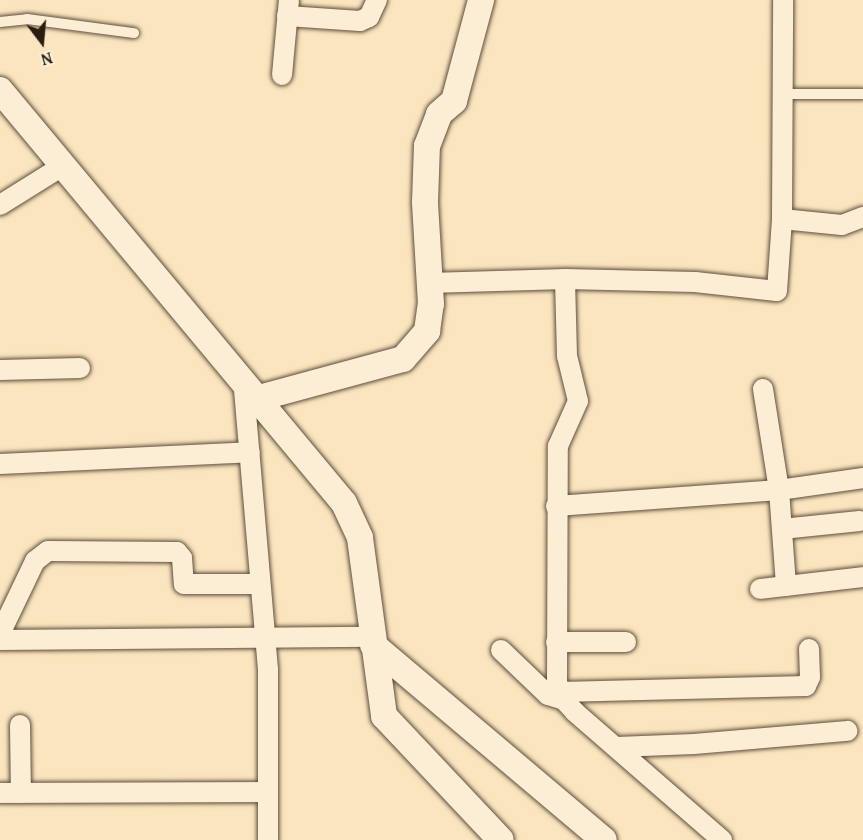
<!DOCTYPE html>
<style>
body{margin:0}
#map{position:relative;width:863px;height:840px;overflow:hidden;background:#fbe5be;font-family:"Gentium Book Plus",serif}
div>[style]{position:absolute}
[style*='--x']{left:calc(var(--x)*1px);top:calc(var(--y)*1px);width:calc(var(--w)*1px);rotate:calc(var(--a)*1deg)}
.roads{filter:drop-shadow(0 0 2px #5e4e3c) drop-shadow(0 0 2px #5e4e3c)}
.service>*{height:10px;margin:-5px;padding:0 5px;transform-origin:5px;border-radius:5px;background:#fceed5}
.minor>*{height:20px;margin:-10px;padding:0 10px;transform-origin:10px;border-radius:10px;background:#fceed5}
.tertiary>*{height:26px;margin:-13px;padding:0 13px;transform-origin:13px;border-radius:13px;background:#fceed5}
span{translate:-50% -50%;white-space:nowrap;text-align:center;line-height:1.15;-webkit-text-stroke:4.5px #fceed5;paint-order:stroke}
.north{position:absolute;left:12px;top:12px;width:60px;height:60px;-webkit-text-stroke:4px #fceed5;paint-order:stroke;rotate:164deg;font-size:16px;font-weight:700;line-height:24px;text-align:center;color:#2a1c10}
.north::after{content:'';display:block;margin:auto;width:21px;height:27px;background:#2a1c10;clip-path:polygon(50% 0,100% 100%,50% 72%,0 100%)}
</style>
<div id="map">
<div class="roads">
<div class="service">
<div style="--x:0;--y:22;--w:27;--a:-6"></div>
<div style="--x:27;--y:19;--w:108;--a:7.5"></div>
<div style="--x:783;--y:94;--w:80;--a:0"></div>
</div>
<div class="minor">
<div style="--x:287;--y:16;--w:73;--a:3.9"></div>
<div style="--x:360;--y:21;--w:10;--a:-24"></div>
<div style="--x:369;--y:17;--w:19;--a:-65"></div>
<div style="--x:282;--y:75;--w:75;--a:-84.7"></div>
<div style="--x:0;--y:205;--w:75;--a:-32"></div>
<div style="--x:782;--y:219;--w:60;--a:5.7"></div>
<div style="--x:842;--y:225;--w:22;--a:-21"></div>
<div style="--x:430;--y:283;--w:135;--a:-1.7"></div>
<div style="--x:0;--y:370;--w:80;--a:-1.4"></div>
<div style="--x:243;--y:378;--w:292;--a:85.1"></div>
<div style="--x:268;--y:669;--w:171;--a:90"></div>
<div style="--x:763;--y:389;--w:102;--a:81"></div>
<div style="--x:779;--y:490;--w:96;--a:85.8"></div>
<div style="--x:0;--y:464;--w:250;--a:-2.7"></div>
<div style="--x:556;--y:506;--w:224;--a:-4.1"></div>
<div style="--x:779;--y:490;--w:85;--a:-8.1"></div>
<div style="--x:782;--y:529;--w:78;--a:-5.9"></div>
<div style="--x:760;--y:589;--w:104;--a:-6.6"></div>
<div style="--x:0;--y:634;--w:81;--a:-64.4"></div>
<div style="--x:35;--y:561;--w:16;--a:-38"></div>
<div style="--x:48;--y:551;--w:129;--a:0.4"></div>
<div style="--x:177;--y:552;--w:8;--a:50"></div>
<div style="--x:182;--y:558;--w:26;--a:86"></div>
<div style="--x:184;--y:584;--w:76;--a:0"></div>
<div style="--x:0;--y:640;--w:372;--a:-0.5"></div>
<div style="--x:556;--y:642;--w:70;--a:0"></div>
<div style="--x:501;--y:650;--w:65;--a:43.8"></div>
<div style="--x:548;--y:695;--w:17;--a:17"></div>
<div style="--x:560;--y:692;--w:246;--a:-1.4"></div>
<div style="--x:806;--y:686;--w:10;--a:-66"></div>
<div style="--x:810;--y:677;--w:28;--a:-92"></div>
<div style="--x:20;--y:725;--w:68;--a:89.2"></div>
<div style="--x:617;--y:747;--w:77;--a:-2.2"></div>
<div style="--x:694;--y:744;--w:154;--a:-4.9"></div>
<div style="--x:0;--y:793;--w:266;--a:-0.2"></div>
<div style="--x:722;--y:840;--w:195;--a:-139"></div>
<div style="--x:575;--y:712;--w:16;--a:-133"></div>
<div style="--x:564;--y:700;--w:18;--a:-112"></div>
<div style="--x:557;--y:683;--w:237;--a:-89.8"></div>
<div style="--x:558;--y:446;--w:49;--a:-66"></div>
<div style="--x:578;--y:401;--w:46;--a:-103.7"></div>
<div style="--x:567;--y:356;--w:77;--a:-91.5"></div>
<div style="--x:565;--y:279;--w:130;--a:1.3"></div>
<div style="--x:695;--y:282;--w:82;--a:6.3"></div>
<div style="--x:777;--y:291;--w:72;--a:-86"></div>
<div style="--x:782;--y:219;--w:219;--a:-89.7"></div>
</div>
<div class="tertiary">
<div style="--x:0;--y:90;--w:537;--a:50.21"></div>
<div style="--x:344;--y:503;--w:38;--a:65"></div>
<div style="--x:360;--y:538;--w:180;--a:82.3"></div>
<div style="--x:384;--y:716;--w:170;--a:46.7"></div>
<div style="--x:259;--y:398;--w:149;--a:-15.2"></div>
<div style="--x:403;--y:359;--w:37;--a:-49"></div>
<div style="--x:427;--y:331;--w:27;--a:-82"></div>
<div style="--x:431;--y:304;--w:102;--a:-93.4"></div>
<div style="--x:425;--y:202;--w:56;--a:-88"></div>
<div style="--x:427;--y:146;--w:34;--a:-69"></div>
<div style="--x:439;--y:114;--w:20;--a:-41"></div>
<div style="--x:454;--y:101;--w:105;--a:-75"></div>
<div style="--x:373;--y:645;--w:302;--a:40.2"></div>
</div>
</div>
<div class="north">N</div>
</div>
